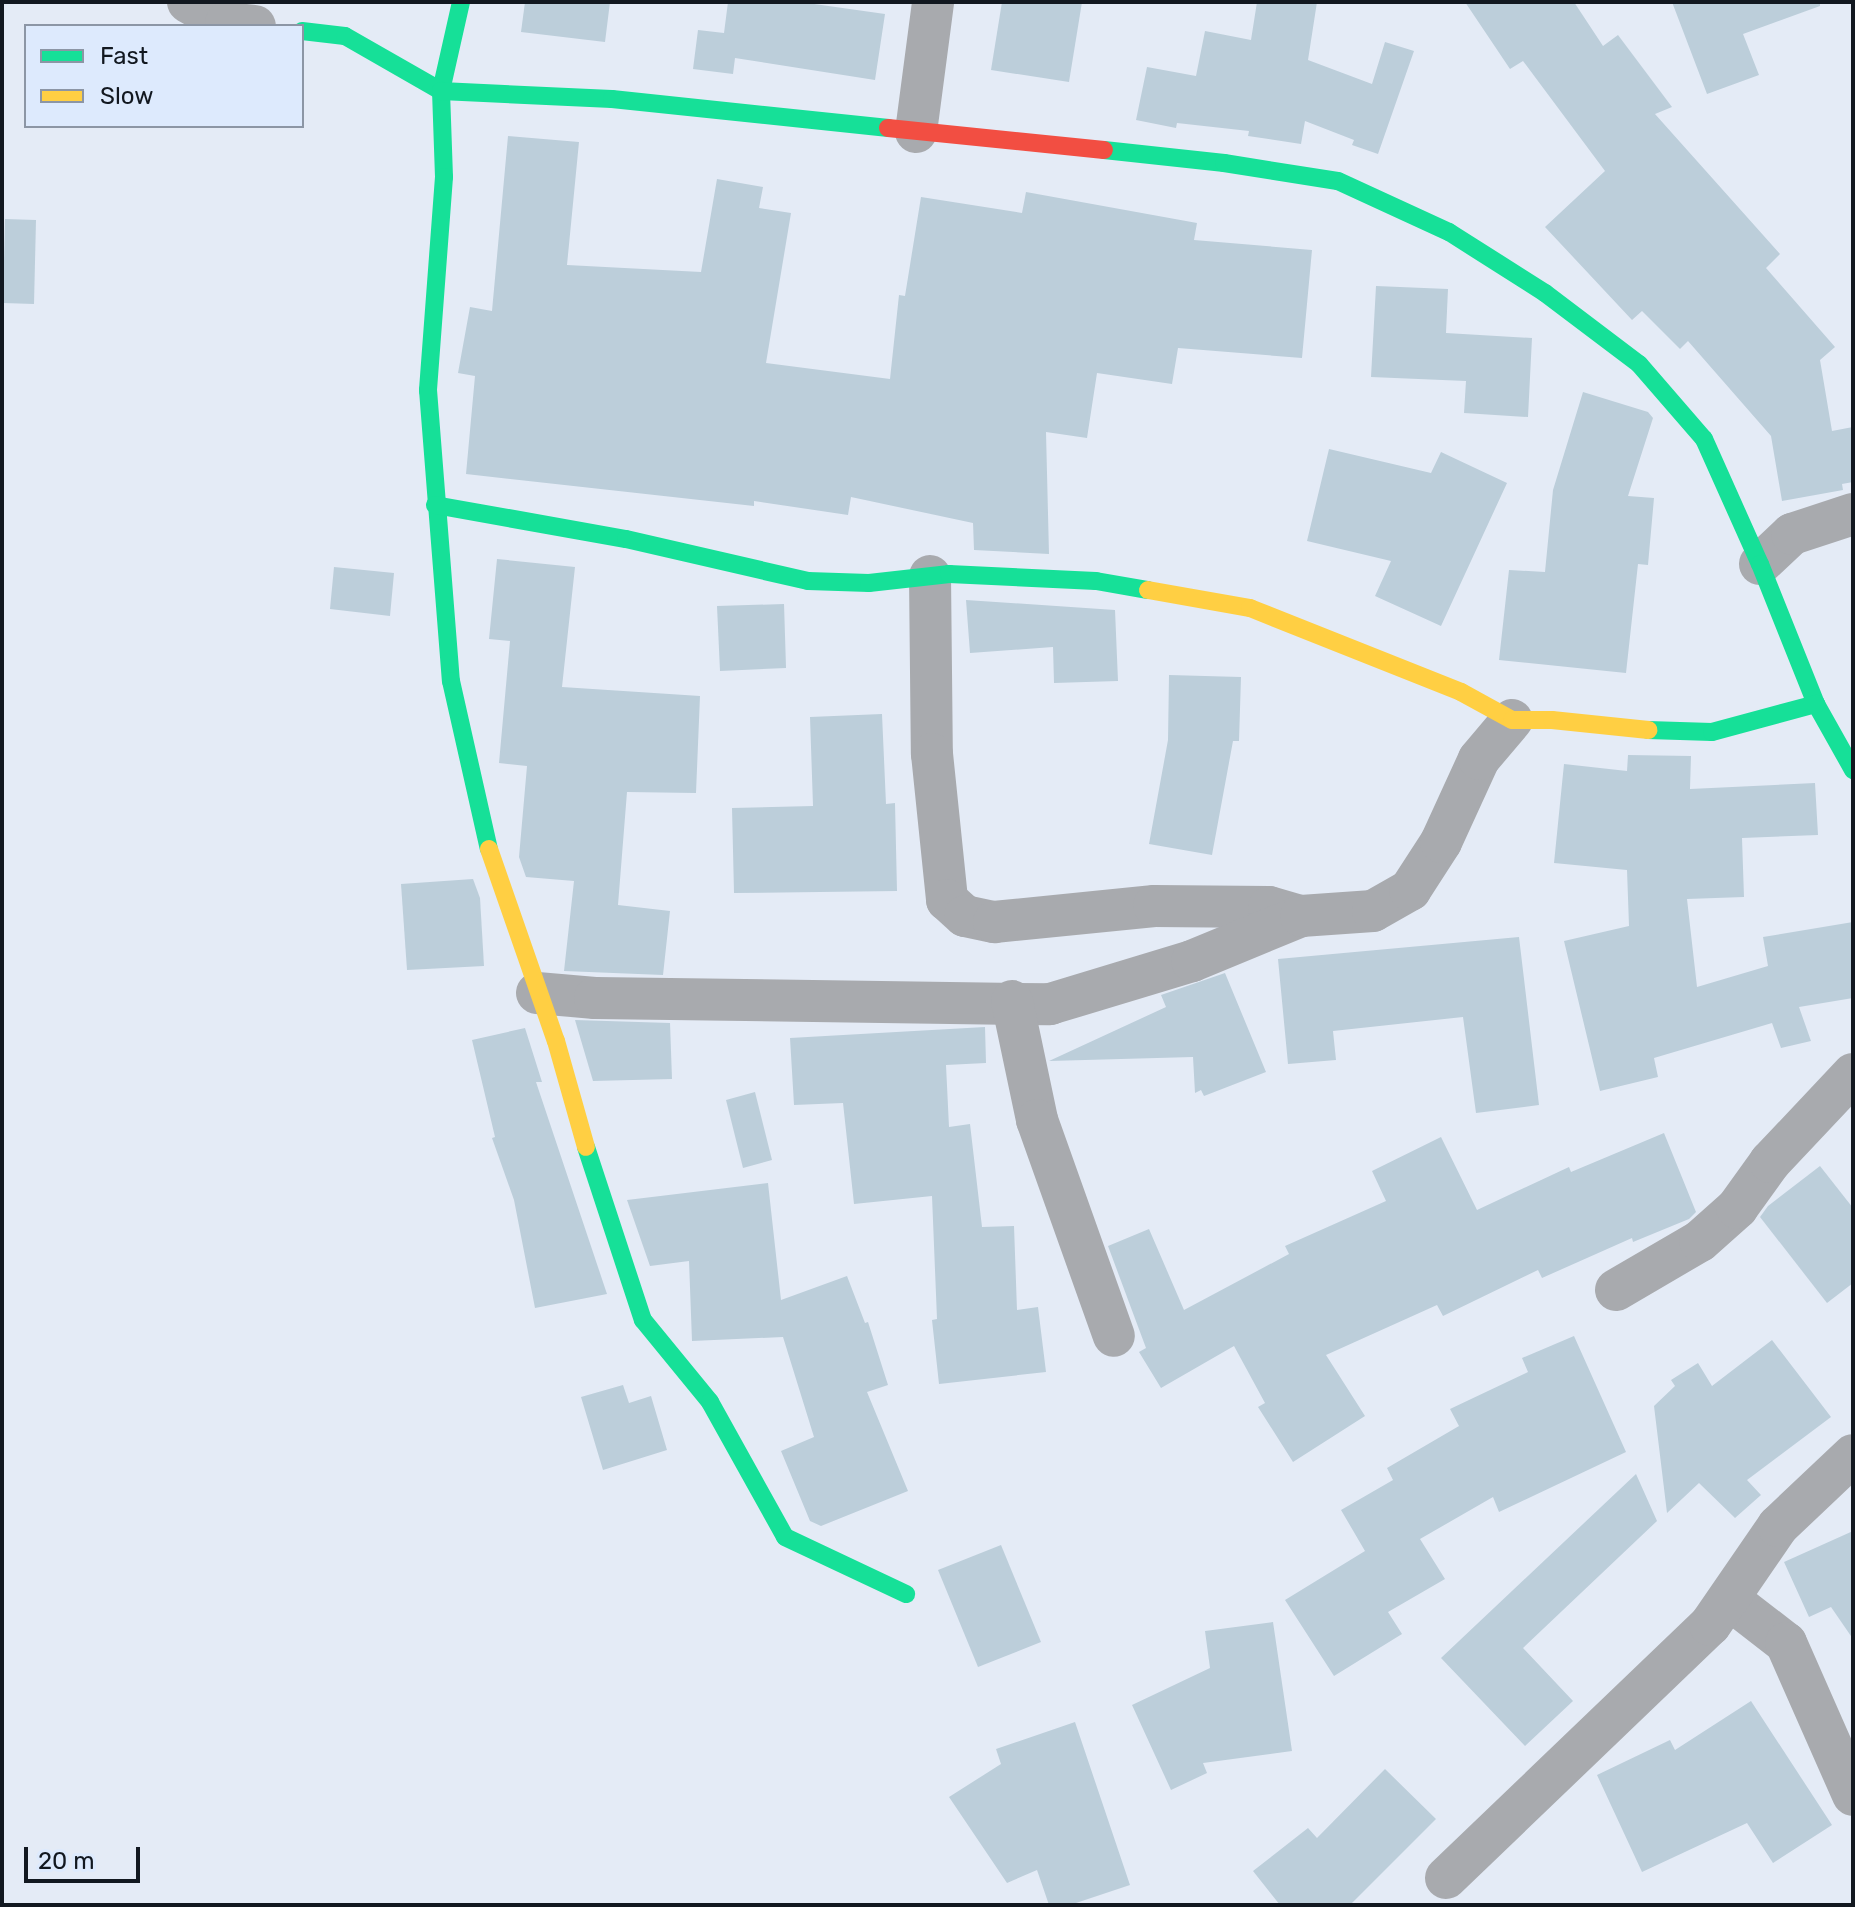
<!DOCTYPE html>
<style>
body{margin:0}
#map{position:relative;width:1855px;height:1907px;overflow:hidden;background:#e4ebf6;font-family:Rubik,sans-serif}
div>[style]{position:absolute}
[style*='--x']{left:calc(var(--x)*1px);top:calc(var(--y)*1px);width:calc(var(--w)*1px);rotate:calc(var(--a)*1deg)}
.building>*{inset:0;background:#bcceda}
.street>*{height:42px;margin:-21px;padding:0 21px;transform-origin:21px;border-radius:21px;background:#a8aaae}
.fast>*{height:18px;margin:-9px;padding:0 9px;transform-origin:9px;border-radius:9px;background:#16e098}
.slow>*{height:18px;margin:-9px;padding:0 9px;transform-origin:9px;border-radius:9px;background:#ffcf43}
.jam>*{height:18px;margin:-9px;padding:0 9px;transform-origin:9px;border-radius:9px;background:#f24e42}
span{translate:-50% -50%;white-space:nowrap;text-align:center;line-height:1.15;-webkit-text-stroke:6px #ddeafd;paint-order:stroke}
.frame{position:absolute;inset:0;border:4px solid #121820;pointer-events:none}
.legend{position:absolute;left:24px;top:24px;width:280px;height:104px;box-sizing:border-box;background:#ddeafd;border:2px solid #8c96a5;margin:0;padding:10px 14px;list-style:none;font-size:24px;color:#121820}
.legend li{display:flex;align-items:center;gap:16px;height:40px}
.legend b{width:40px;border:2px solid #8c96a5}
.scale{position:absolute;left:24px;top:1847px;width:116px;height:36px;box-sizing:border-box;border:4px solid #121820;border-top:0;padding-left:10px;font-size:24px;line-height:28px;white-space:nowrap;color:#121820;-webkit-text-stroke:6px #ddeafd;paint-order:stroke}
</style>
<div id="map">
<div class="building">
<div style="clip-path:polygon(525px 2px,610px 2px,605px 42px,521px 32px)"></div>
<div style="clip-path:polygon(728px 2px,800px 2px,885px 14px,875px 80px,735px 58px,733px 74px,693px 69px,698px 30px,724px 33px)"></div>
<div style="clip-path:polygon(1002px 2px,1082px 2px,1069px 82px,991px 70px)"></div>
<div style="clip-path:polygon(1257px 2px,1317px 2px,1308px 60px,1372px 84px,1385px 42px,1414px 51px,1378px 154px,1352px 145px,1354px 140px,1305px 121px,1301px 144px,1248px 136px,1249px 131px,1177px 123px,1176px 128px,1136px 120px,1147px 67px,1196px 76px,1205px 31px,1251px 40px)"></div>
<div style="clip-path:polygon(1465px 2px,1574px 2px,1603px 46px,1618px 35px,1672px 107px,1655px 114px,1780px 254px,1766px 268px,1835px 347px,1820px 360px,1832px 431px,1853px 427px,1853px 482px,1842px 484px,1843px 490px,1782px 501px,1771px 436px,1688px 341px,1680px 349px,1642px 311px,1632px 320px,1545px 227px,1605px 171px,1523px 61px,1510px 69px)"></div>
<div style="clip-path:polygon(1672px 2px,1820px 2px,1820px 6px,1743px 34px,1759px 75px,1707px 94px)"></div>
<div style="clip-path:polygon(508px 136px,579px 142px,567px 265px,701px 272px,717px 179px,763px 187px,759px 208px,791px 213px,766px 363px,890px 379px,899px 295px,905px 296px,921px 197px,1022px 213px,1026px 192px,1197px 223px,1194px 240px,1312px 250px,1302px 358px,1178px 348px,1172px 384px,1097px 373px,1087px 438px,1046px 432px,1049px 554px,974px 550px,973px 523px,851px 497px,848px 515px,754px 501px,754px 506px,466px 474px,475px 376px,458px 373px,470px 307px,492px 311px)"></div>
<div style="clip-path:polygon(5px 219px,36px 220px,34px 304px,3px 303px)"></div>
<div style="clip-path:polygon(1376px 286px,1448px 289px,1446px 333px,1532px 338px,1528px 417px,1464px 413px,1466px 381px,1371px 377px)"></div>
<div style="clip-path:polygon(1583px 392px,1648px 412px,1653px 418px,1628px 496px,1654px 498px,1648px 565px,1638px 564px,1626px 673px,1499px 660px,1509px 570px,1545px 572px,1553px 490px)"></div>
<div style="clip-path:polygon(1329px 449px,1431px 473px,1441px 452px,1507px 483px,1441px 626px,1375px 596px,1391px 561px,1307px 541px)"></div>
<div style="clip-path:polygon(497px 559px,575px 567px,562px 687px,700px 696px,696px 793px,627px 792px,618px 905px,670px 911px,663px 975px,564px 971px,574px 881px,526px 877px,519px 857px,527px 766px,499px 763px,510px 641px,489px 639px)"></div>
<div style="clip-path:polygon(334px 567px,394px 573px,390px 616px,330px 609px)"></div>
<div style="clip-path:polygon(966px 600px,1115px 610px,1118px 681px,1054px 683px,1053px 647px,970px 653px)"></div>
<div style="clip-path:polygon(784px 604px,786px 668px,720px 671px,717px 606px)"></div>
<div style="clip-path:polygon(1169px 675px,1241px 677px,1239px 741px,1233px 741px,1212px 855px,1149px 844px,1168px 740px)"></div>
<div style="clip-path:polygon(882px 714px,886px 804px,895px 803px,897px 891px,734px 893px,732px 808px,813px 806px,810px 717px)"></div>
<div style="clip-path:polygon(1628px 755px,1691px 756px,1690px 789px,1815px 783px,1818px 835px,1742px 838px,1744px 897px,1687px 899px,1697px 987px,1768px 966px,1763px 937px,1853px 922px,1853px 998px,1799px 1007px,1811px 1041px,1781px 1048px,1772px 1023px,1654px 1058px,1658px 1077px,1600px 1091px,1564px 941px,1629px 926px,1627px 870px,1554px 863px,1564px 764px,1627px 771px)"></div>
<div style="clip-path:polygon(473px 879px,480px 898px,484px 966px,407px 970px,401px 884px)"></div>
<div style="clip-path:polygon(1519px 937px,1539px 1105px,1476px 1113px,1463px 1017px,1333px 1031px,1336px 1060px,1288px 1064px,1278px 959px)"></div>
<div style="clip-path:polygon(1225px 973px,1266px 1072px,1204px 1096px,1201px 1090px,1195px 1093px,1193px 1057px,1049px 1061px,1166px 1007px,1161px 995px)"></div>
<div style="clip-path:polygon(575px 1020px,670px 1023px,672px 1079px,593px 1081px)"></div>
<div style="clip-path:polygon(985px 1027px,986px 1063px,946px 1065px,949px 1127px,970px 1124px,982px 1227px,1014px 1226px,1017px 1310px,1038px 1307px,1046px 1372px,939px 1384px,932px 1320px,937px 1319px,932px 1196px,854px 1204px,843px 1103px,794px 1105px,790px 1038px)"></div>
<div style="clip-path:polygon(525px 1028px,542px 1082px,536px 1082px,607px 1294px,535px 1308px,514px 1200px,492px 1138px,495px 1137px,472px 1040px)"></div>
<div style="clip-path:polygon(755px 1092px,772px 1160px,743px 1168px,726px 1100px)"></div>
<div style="clip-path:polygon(1664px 1133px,1696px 1212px,1689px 1219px,1633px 1242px,1632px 1238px,1542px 1278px,1538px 1270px,1443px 1316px,1437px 1305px,1326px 1355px,1365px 1416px,1293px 1462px,1258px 1407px,1265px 1403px,1234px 1346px,1161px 1388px,1139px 1352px,1146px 1348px,1108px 1246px,1149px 1229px,1184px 1310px,1289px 1254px,1285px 1246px,1386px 1201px,1372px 1171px,1441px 1137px,1477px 1210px,1569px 1167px,1571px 1172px)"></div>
<div style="clip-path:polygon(1820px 1166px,1853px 1208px,1853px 1283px,1827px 1303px,1760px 1217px,1768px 1206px)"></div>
<div style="clip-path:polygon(768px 1183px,781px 1300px,847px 1276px,865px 1323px,868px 1322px,888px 1385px,867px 1392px,908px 1491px,821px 1526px,810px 1521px,781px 1451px,814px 1437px,783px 1337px,692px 1341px,689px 1261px,650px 1266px,627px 1200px)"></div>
<div style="clip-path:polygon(1574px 1336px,1626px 1452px,1499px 1512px,1493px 1497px,1420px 1539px,1445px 1579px,1388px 1612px,1402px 1634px,1334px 1676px,1285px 1600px,1365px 1551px,1341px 1510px,1393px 1480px,1387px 1468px,1459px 1426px,1450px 1409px,1528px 1372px,1522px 1358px)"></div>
<div style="clip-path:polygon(1772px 1340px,1831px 1417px,1747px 1480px,1761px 1495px,1735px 1518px,1699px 1483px,1667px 1513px,1654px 1406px,1675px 1386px,1671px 1380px,1698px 1363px,1712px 1386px)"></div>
<div style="clip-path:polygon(623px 1385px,629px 1403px,651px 1396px,667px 1450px,603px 1470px,581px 1397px)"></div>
<div style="clip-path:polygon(1636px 1474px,1657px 1521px,1523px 1648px,1573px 1701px,1525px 1746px,1441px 1658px)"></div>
<div style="clip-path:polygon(1853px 1531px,1853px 1639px,1831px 1607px,1809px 1617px,1784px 1562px)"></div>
<div style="clip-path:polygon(1001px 1545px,1041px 1642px,978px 1667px,938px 1570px)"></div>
<div style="clip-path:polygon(1273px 1622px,1292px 1751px,1203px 1763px,1207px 1773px,1171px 1790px,1132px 1705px,1210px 1668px,1205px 1631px)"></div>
<div style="clip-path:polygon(1751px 1701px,1832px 1825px,1773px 1863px,1747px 1823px,1642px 1872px,1597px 1775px,1670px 1740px,1675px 1750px)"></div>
<div style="clip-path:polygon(1075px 1722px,1130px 1885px,1070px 1905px,1049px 1905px,1037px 1870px,1007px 1883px,949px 1797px,1001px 1764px,996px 1749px)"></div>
<div style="clip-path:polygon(1385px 1769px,1436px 1819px,1350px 1905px,1280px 1905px,1253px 1871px,1308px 1828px,1317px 1838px)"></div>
</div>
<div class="street">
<div style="--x:188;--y:2;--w:43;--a:28.9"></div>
<div style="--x:226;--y:23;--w:29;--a:6"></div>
<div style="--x:916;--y:132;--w:131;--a:-82.5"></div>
<div style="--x:1760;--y:564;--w:44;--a:-43.2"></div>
<div style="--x:1792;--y:534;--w:64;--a:-18.2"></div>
<div style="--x:930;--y:576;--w:178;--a:89.4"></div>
<div style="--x:932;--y:754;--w:147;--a:84.1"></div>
<div style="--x:947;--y:900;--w:24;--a:42"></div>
<div style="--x:965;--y:916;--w:30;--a:12"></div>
<div style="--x:994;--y:922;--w:161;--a:-5.7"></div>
<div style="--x:1154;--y:906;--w:115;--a:0.5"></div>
<div style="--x:1269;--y:907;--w:33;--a:16"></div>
<div style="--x:537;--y:993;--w:58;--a:4.9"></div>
<div style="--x:595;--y:998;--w:455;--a:0.8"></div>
<div style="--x:1050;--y:1004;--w:148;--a:-16.8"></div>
<div style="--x:1192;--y:961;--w:118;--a:-22.4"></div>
<div style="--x:1301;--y:916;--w:72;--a:-4"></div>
<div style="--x:1373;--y:911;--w:43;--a:-29.6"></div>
<div style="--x:1410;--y:890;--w:57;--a:-57.1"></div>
<div style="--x:1441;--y:842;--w:91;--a:-65.4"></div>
<div style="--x:1479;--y:759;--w:51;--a:-49.8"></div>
<div style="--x:1012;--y:1001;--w:122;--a:78.1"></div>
<div style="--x:1037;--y:1120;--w:229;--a:70.4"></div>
<div style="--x:1616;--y:1290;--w:97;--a:-30.3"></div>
<div style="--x:1700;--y:1241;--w:50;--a:-41.7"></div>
<div style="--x:1737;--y:1208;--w:57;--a:-54.3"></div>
<div style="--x:1770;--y:1162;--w:121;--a:-46.7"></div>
<div style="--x:1729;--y:1599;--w:72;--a:37.7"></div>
<div style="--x:1786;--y:1643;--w:166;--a:66.2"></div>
<div style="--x:1446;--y:1878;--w:366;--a:-43.8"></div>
<div style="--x:1710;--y:1625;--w:120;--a:-55.5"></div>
<div style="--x:1778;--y:1526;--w:103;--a:-43.4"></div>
</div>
<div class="fast">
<div style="--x:461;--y:2;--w:91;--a:102.7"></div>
<div style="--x:441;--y:91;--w:86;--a:88"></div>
<div style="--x:444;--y:177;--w:214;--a:94.3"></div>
<div style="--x:428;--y:390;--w:292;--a:85.5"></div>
<div style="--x:451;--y:681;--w:172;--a:77.3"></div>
<div style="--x:302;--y:31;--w:43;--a:6.6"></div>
<div style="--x:345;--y:36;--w:111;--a:29.8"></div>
<div style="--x:441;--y:91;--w:171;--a:2.7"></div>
<div style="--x:612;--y:99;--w:278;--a:6"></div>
<div style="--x:1104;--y:150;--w:121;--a:6.2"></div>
<div style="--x:1224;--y:163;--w:115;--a:9"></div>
<div style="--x:1338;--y:181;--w:122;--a:24.7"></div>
<div style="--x:1449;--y:232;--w:114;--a:32.4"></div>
<div style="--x:1545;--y:293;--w:118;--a:37.1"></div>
<div style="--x:1639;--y:364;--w:99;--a:49.1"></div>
<div style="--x:1704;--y:439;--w:137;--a:65.9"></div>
<div style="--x:1760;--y:564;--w:151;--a:68.2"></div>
<div style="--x:1816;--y:704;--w:76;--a:60.7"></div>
<div style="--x:435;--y:505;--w:194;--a:10.1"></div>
<div style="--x:626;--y:539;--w:187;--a:13"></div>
<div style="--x:808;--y:581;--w:61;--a:1.9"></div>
<div style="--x:869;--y:583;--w:81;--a:-6.4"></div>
<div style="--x:949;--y:574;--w:147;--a:2.7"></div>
<div style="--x:1096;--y:581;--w:53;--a:9.8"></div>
<div style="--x:1648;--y:730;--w:64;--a:1.8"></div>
<div style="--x:1712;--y:732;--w:108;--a:-15.1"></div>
<div style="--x:586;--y:1147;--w:182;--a:71.8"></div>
<div style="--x:643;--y:1320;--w:106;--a:50.7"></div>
<div style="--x:710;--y:1402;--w:154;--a:60.9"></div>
<div style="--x:785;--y:1537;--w:134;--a:25.2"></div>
</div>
<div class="slow">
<div style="--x:1148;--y:590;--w:104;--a:10"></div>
<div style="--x:1250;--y:608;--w:227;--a:21.7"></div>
<div style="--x:1461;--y:692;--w:58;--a:28.8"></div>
<div style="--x:1512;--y:720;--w:40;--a:0"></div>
<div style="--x:1552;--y:720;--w:97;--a:5.9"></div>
<div style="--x:489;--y:849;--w:203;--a:70.8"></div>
<div style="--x:556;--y:1041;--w:110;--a:74.2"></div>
</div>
<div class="jam">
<div style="--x:888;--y:128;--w:217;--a:5.8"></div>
</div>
<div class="frame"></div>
<ul class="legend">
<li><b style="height:10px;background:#16e098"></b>Fast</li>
<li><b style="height:10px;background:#ffcf43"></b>Slow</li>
</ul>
<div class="scale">20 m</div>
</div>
